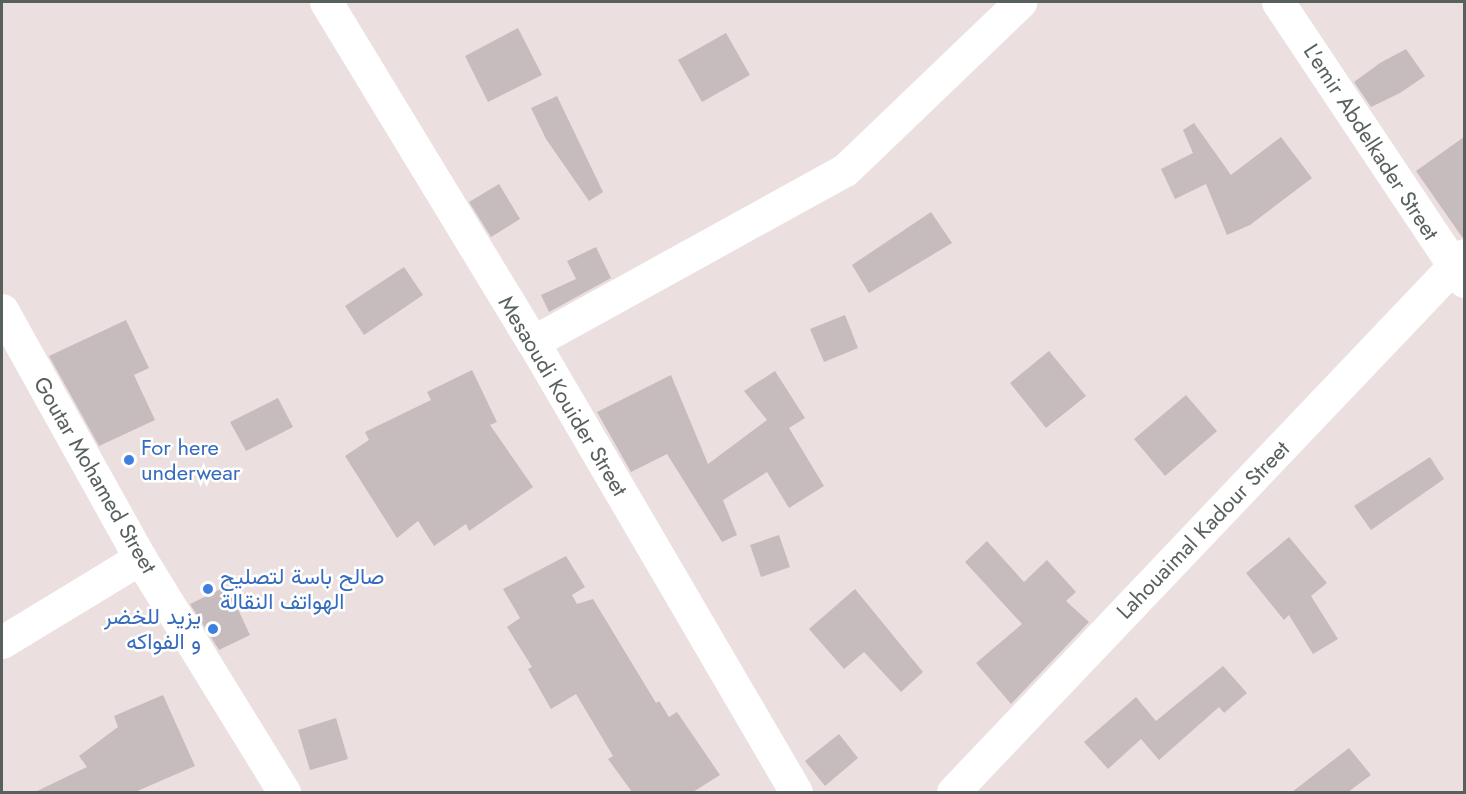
<!DOCTYPE html>
<meta charset="utf-8">
<style>
body{margin:0}
#map{position:relative;width:1466px;height:794px;overflow:hidden;background:#ebe0df;font-family:Jost,Vazirmatn,sans-serif}
div>[style]{position:absolute}
[style*='--x']{left:calc(var(--x)*1px);top:calc(var(--y)*1px);width:calc(var(--w)*1px);rotate:calc(var(--a)*1deg)}
.building>*{inset:0;background:#c6bcbd}
.minor>*{height:33px;margin:-16.5px;padding:0 16.5px;transform-origin:16.5px;border-radius:16.5px;background:#fff}
.dots>*{width:16px;height:16px;translate:-50% -50%;box-sizing:border-box;border:3px solid #fff;border-radius:50%}
span{translate:-50% -50%;white-space:nowrap;text-align:center;line-height:1.15;-webkit-text-stroke:5px #fff;paint-order:stroke}
.street-label{font-size:22px;color:#58605e}
.shop-label{font-size:22px;color:#366cbe}
.left{translate:0 -50%;text-align:left}
.right{translate:-100% -50%;text-align:right}
.frame{position:absolute;inset:0;border:3px solid #58605e;pointer-events:none}
</style>
<div id="map">
<div class="building">
<div style="clip-path:polygon(518px 28px,542px 75px,488px 102px,465px 56px)"></div>
<div style="clip-path:polygon(726px 33px,750px 75px,702px 102px,678px 60px)"></div>
<div style="clip-path:polygon(1406px 49px,1425px 76px,1400px 93px,1371px 107px,1354px 82px,1380px 63px)"></div>
<div style="clip-path:polygon(557px 96px,603px 192px,589px 201px,546px 139px,531px 108px)"></div>
<div style="clip-path:polygon(1194px 123px,1231px 175px,1281px 137px,1312px 178px,1250px 225px,1227px 235px,1206px 184px,1175px 199px,1161px 169px,1193px 153px,1183px 130px)"></div>
<div style="clip-path:polygon(1464px 137px,1464px 237px,1462px 237px,1416px 171px)"></div>
<div style="clip-path:polygon(499px 184px,520px 219px,491px 237px,469px 202px)"></div>
<div style="clip-path:polygon(931px 212px,952px 243px,869px 293px,852px 265px)"></div>
<div style="clip-path:polygon(596px 247px,611px 278px,549px 312px,541px 295px,576px 279px,567px 261px)"></div>
<div style="clip-path:polygon(404px 267px,423px 295px,364px 335px,345px 306px)"></div>
<div style="clip-path:polygon(845px 315px,858px 348px,824px 362px,810px 329px)"></div>
<div style="clip-path:polygon(126px 320px,149px 368px,134px 375px,155px 420px,99px 446px,49px 356px)"></div>
<div style="clip-path:polygon(1049px 351px,1086px 396px,1046px 428px,1010px 383px)"></div>
<div style="clip-path:polygon(472px 370px,497px 422px,490px 425px,533px 487px,469px 531px,466px 524px,434px 546px,418px 521px,397px 538px,345px 456px,369px 440px,365px 432px,431px 400px,427px 392px)"></div>
<div style="clip-path:polygon(775px 371px,805px 418px,789px 428px,824px 486px,789px 508px,767px 472px,723px 500px,737px 535px,722px 542px,667px 454px,631px 472px,597px 412px,671px 375px,708px 464px,767px 420px,744px 391px)"></div>
<div style="clip-path:polygon(1186px 395px,1217px 431px,1165px 476px,1134px 439px)"></div>
<div style="clip-path:polygon(278px 398px,293px 427px,246px 451px,230px 422px)"></div>
<div style="clip-path:polygon(1430px 457px,1444px 479px,1371px 530px,1354px 506px)"></div>
<div style="clip-path:polygon(779px 535px,790px 567px,761px 577px,750px 545px)"></div>
<div style="clip-path:polygon(1289px 537px,1327px 583px,1311px 596px,1338px 639px,1313px 654px,1289px 615px,1284px 620px,1246px 573px)"></div>
<div style="clip-path:polygon(987px 541px,1024px 582px,1047px 560px,1076px 592px,1066px 601px,1089px 622px,1011px 704px,976px 663px,1022px 624px,965px 562px)"></div>
<div style="clip-path:polygon(566px 556px,585px 587px,572px 595px,577px 604px,593px 599px,656px 703px,659px 701px,669px 717px,677px 712px,720px 775px,693px 792px,632px 792px,608px 759px,613px 756px,576px 694px,551px 709px,528px 669px,532px 667px,507px 627px,520px 618px,503px 589px)"></div>
<div style="clip-path:polygon(227px 586px,250px 635px,219px 650px,190px 604px)"></div>
<div style="clip-path:polygon(855px 589px,923px 672px,901px 692px,864px 652px,844px 669px,809px 629px)"></div>
<div style="clip-path:polygon(1223px 666px,1247px 693px,1224px 713px,1219px 707px,1159px 760px,1141px 739px,1108px 769px,1084px 742px,1136px 697px,1156px 721px)"></div>
<div style="clip-path:polygon(163px 695px,195px 766px,135px 792px,35px 792px,87px 767px,79px 756px,118px 727px,114px 716px)"></div>
<div style="clip-path:polygon(336px 718px,348px 759px,310px 770px,298px 730px)"></div>
<div style="clip-path:polygon(839px 734px,858px 758px,825px 786px,805px 761px)"></div>
<div style="clip-path:polygon(1349px 748px,1371px 775px,1348px 792px,1292px 792px)"></div>
</div>
<div class="minor">
<div style="--x:326;--y:2;--w:398;--a:58.7"></div>
<div style="--x:533;--y:342;--w:521;--a:59.7"></div>
<div style="--x:1278;--y:2;--w:335;--a:56.3"></div>
<div style="--x:2;--y:310;--w:284;--a:60.9"></div>
<div style="--x:140;--y:558;--w:275;--a:58.4"></div>
<div style="--x:533;--y:342;--w:356;--a:-28.9"></div>
<div style="--x:845;--y:170;--w:243;--a:-43.8"></div>
<div style="--x:2;--y:642;--w:162;--a:-31.3"></div>
<div style="--x:953;--y:792;--w:741;--a:-46.42"></div>
</div>
<div class="dots">
<div style="left:129px;top:460px;background:#3f7fe0"></div>
<div style="left:208px;top:589px;background:#3f7fe0"></div>
<div style="left:213px;top:629px;background:#3f7fe0"></div>
</div>
<div class="street-label">
<span style="left:1371px;top:142px;rotate:57deg">L'emir Abdelkader Street</span>
<span style="left:563px;top:396px;rotate:59deg">Mesaoudi Kouider Street</span>
<span style="left:95px;top:475px;rotate:60deg">Goutar Mohamed Street</span>
<span style="left:1203px;top:530px;rotate:-46deg">Lahouaimal Kadour Street</span>
</div>
<div class="shop-label">
<span class="left" style="left:141px;top:460px">For here<br>underwear</span>
<span class="left" style="left:220px;top:589px">صالح باسة لتصليح<br>الهواتف النقالة</span>
<span class="right" style="left:201px;top:629px">يزيد للخضر<br>و الفواكه</span>
</div>
<div class="frame"></div>
</div>
